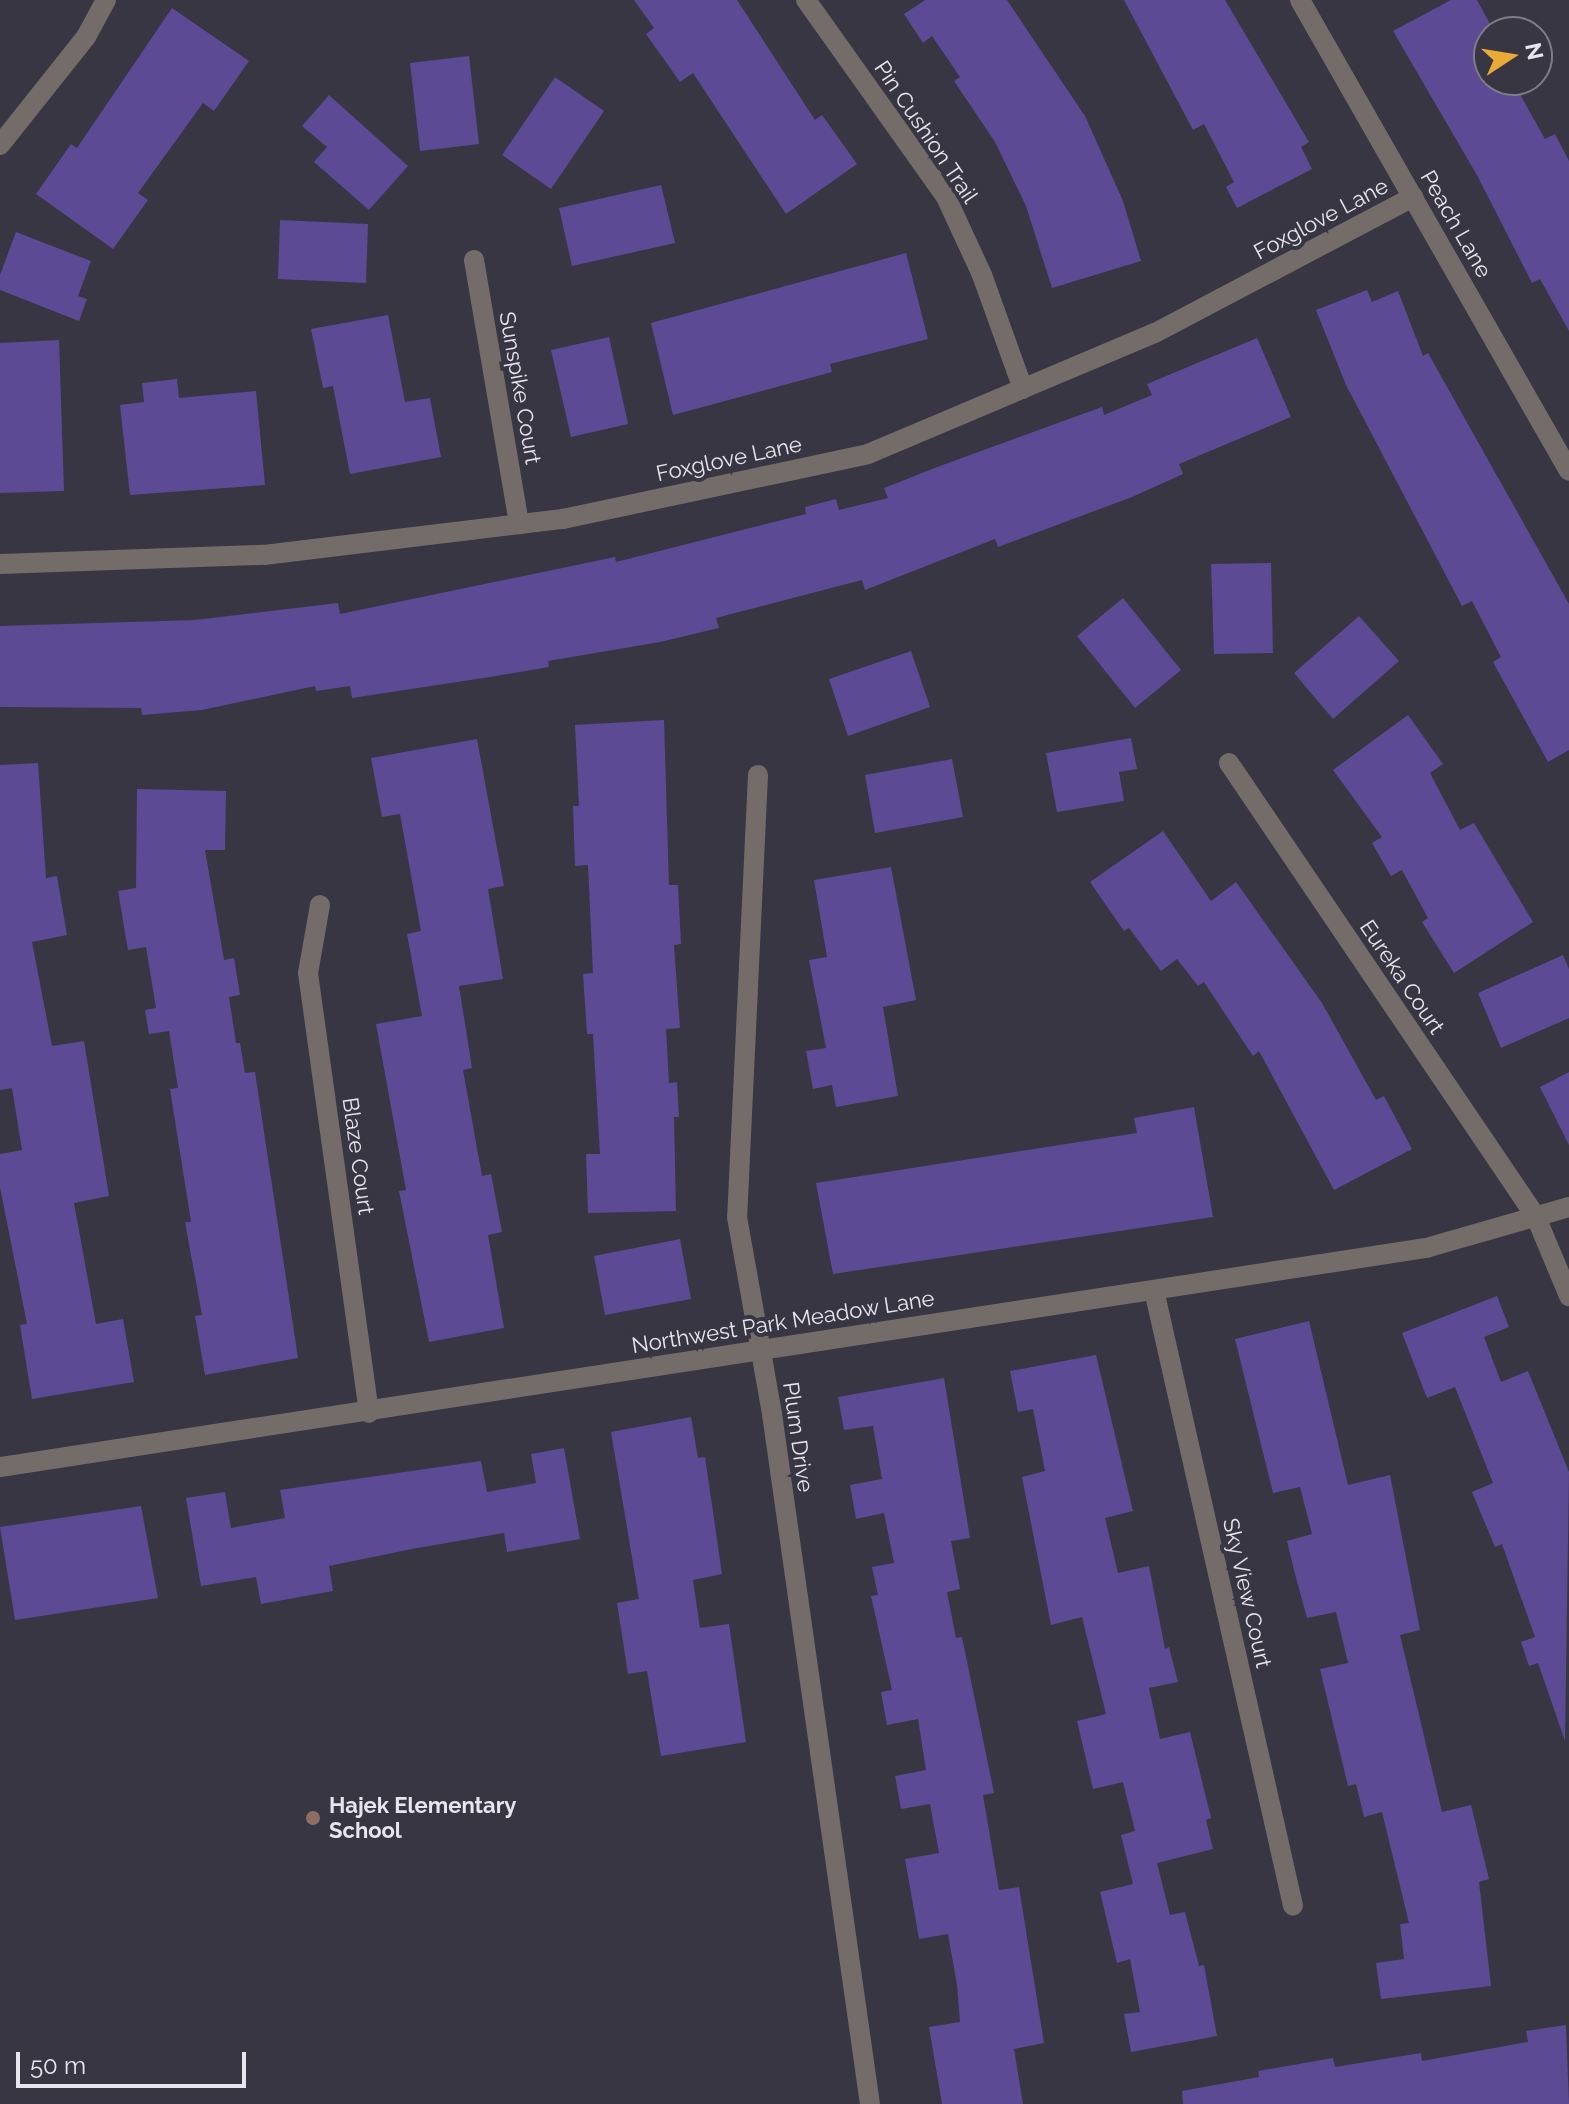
<!DOCTYPE html>
<style>
body{margin:0}
#map{position:relative;width:1569px;height:2104px;overflow:hidden;background:#383643;font-family:Raleway,sans-serif}
div>[style]{position:absolute}
[style*='--x']{left:calc(var(--x)*1px);top:calc(var(--y)*1px);width:calc(var(--w)*1px);rotate:calc(var(--a)*1deg)}
.building>*{inset:0;background:#5c4a95}
.minor>*{height:20px;margin:-10px;padding:0 10px;transform-origin:10px;border-radius:10px;background:#736c69}
.dots>*{width:22px;height:22px;translate:-50% -50%;box-sizing:border-box;border:4px solid #383643;border-radius:50%}
span{translate:-50% -50%;white-space:nowrap;text-align:center;line-height:1.15;-webkit-text-stroke:8px #383643;paint-order:stroke}
.street-label{font-size:22px;color:#e7e5ee}
.poi-label{font-size:22px;color:#e7e5ee;font-weight:700}
.left{translate:0 -50%;text-align:left}
.north{position:absolute;left:1473px;top:16px;width:80px;height:80px;box-sizing:border-box;background:#383643;border:2px solid #7e7c87;border-radius:50%;rotate:78deg;font-size:22px;font-weight:700;line-height:32px;text-align:center;color:#e7e5ee}
.north::after{content:'';display:block;margin:auto;width:28px;height:36px;background:#e9aa38;clip-path:polygon(50% 0,100% 100%,50% 72%,0 100%)}
.scale{position:absolute;left:16px;top:2052px;width:230px;height:36px;box-sizing:border-box;border:4px solid #e7e5ee;border-top:0;padding-left:10px;font-size:24px;line-height:28px;white-space:nowrap;color:#e7e5ee;-webkit-text-stroke:6px #383643;paint-order:stroke}
</style>
<div id="map">
<div class="building">
<div style="clip-path:polygon(634px 0,737px 0,815px 120px,822px 115px,857px 164px,786px 214px,693px 73px,680px 82px,646px 34px,654px 28px)"></div>
<div style="clip-path:polygon(925px 0,1007px 0,1085px 116px,1123px 201px,1141px 261px,1052px 288px,1026px 206px,995px 142px,954px 81px,960px 77px,932px 36px,923px 43px,904px 14px)"></div>
<div style="clip-path:polygon(1124px 0,1225px 0,1309px 142px,1301px 147px,1312px 169px,1237px 208px,1226px 187px,1234px 182px,1204px 124px,1193px 130px)"></div>
<div style="clip-path:polygon(1451px 0,1477px 0,1489px 22px,1489px 80px,1512px 80px,1545px 139px,1555px 134px,1569px 161px,1569px 331px,1540px 279px,1532px 283px,1478px 177px,1393px 31px)"></div>
<div style="clip-path:polygon(172px 8px,249px 61px,214px 111px,203px 103px,138px 193px,148px 200px,113px 249px,36px 194px,71px 144px,77px 148px)"></div>
<div style="clip-path:polygon(469px 56px,479px 144px,420px 151px,410px 63px)"></div>
<div style="clip-path:polygon(555px 77px,604px 111px,551px 189px,502px 155px)"></div>
<div style="clip-path:polygon(329px 95px,408px 166px,369px 210px,314px 162px,327px 147px,302px 126px)"></div>
<div style="clip-path:polygon(661px 185px,675px 243px,572px 266px,559px 208px)"></div>
<div style="clip-path:polygon(280px 220px,368px 224px,366px 283px,278px 279px)"></div>
<div style="clip-path:polygon(16px 232px,91px 261px,78px 296px,87px 299px,79px 321px,0 290px,0 275px)"></div>
<div style="clip-path:polygon(906px 253px,928px 339px,830px 364px,832px 372px,673px 415px,651px 323px)"></div>
<div style="clip-path:polygon(1367px 290px,1372px 302px,1398px 291px,1423px 356px,1428px 353px,1569px 604px,1569px 750px,1548px 762px,1493px 662px,1501px 657px,1472px 601px,1462px 606px,1346px 385px,1316px 310px)"></div>
<div style="clip-path:polygon(388px 315px,405px 402px,430px 398px,441px 457px,350px 474px,333px 386px,323px 388px,311px 329px)"></div>
<div style="clip-path:polygon(609px 337px,628px 424px,571px 437px,551px 350px)"></div>
<div style="clip-path:polygon(1257px 338px,1291px 417px,1179px 464px,1183px 474px,1132px 497px,998px 547px,995px 539px,865px 590px,862px 580px,716px 618px,719px 628px,660px 642px,548px 661px,549px 667px,490px 677px,352px 698px,350px 686px,316px 691px,315px 686px,202px 710px,142px 715px,141px 708px,0 707px,0 626px,195px 620px,338px 603px,340px 614px,615px 557px,616px 562px,806px 514px,805px 507px,836px 499px,839px 510px,888px 498px,884px 488px,940px 466px,1102px 407px,1104px 415px,1152px 395px,1147px 384px)"></div>
<div style="clip-path:polygon(59px 340px,64px 491px,0 493px,0 343px)"></div>
<div style="clip-path:polygon(177px 379px,179px 398px,256px 391px,265px 485px,130px 495px,120px 405px,144px 402px,142px 383px)"></div>
<div style="clip-path:polygon(1271px 563px,1273px 653px,1214px 654px,1211px 564px)"></div>
<div style="clip-path:polygon(1123px 598px,1181px 670px,1135px 708px,1077px 636px)"></div>
<div style="clip-path:polygon(1359px 616px,1399px 661px,1333px 719px,1294px 673px)"></div>
<div style="clip-path:polygon(911px 651px,930px 707px,848px 736px,829px 679px)"></div>
<div style="clip-path:polygon(1408px 715px,1443px 764px,1430px 773px,1460px 830px,1474px 823px,1533px 922px,1454px 973px,1422px 922px,1428px 918px,1402px 870px,1391px 876px,1372px 843px,1382px 837px,1333px 770px)"></div>
<div style="clip-path:polygon(664px 720px,669px 885px,678px 885px,681px 944px,674px 945px,680px 1028px,666px 1029px,669px 1083px,677px 1082px,679px 1117px,674px 1117px,676px 1211px,588px 1213px,586px 1154px,600px 1154px,593px 1034px,587px 1034px,583px 974px,593px 973px,588px 865px,575px 866px,573px 806px,579px 806px,575px 725px)"></div>
<div style="clip-path:polygon(1131px 738px,1137px 769px,1119px 772px,1124px 801px,1057px 812px,1046px 753px)"></div>
<div style="clip-path:polygon(477px 739px,504px 886px,488px 889px,503px 979px,459px 986px,472px 1068px,463px 1070px,482px 1176px,491px 1174px,502px 1232px,488px 1235px,504px 1328px,429px 1342px,399px 1191px,406px 1190px,376px 1024px,422px 1016px,407px 934px,421px 931px,400px 814px,382px 817px,371px 758px)"></div>
<div style="clip-path:polygon(952px 759px,963px 817px,875px 833px,865px 775px)"></div>
<div style="clip-path:polygon(38px 763px,46px 878px,57px 876px,67px 935px,32px 942px,52px 1046px,84px 1041px,109px 1196px,74px 1203px,96px 1324px,123px 1319px,134px 1382px,32px 1399px,20px 1325px,27px 1324px,0 1187px,0 1154px,22px 1150px,12px 1088px,0 1090px,0 765px)"></div>
<div style="clip-path:polygon(137px 789px,226px 791px,225px 850px,205px 850px,224px 960px,234px 958px,240px 995px,229px 997px,236px 1043px,240px 1043px,245px 1073px,255px 1072px,298px 1358px,205px 1375px,195px 1316px,202px 1315px,185px 1222px,191px 1222px,170px 1089px,178px 1088px,169px 1031px,149px 1034px,145px 1010px,156px 1008px,146px 947px,128px 950px,118px 891px,136px 888px)"></div>
<div style="clip-path:polygon(1163px 831px,1211px 901px,1236px 882px,1322px 1003px,1376px 1100px,1384px 1096px,1412px 1149px,1334px 1190px,1259px 1051px,1253px 1056px,1204px 982px,1198px 986px,1177px 959px,1161px 971px,1129px 928px,1124px 931px,1090px 882px)"></div>
<div style="clip-path:polygon(891px 867px,916px 1000px,883px 1007px,898px 1096px,836px 1107px,832px 1085px,813px 1089px,806px 1051px,826px 1048px,809px 960px,827px 957px,814px 880px)"></div>
<div style="clip-path:polygon(1563px 955px,1569px 969px,1569px 1018px,1501px 1048px,1478px 993px)"></div>
<div style="clip-path:polygon(1569px 1072px,1569px 1145px,1540px 1087px)"></div>
<div style="clip-path:polygon(1194px 1107px,1213px 1217px,833px 1274px,816px 1183px,1137px 1133px,1134px 1118px)"></div>
<div style="clip-path:polygon(680px 1239px,691px 1299px,605px 1315px,594px 1256px)"></div>
<div style="clip-path:polygon(1497px 1296px,1509px 1327px,1484px 1337px,1501px 1382px,1528px 1371px,1569px 1472px,1565px 1741px,1538px 1663px,1529px 1666px,1521px 1642px,1535px 1637px,1502px 1544px,1495px 1547px,1472px 1492px,1493px 1483px,1455px 1387px,1427px 1398px,1402px 1333px)"></div>
<div style="clip-path:polygon(1309px 1321px,1348px 1485px,1390px 1475px,1420px 1630px,1400px 1635px,1442px 1812px,1471px 1805px,1489px 1879px,1479px 1882px,1491px 1986px,1381px 1999px,1376px 1963px,1404px 1959px,1400px 1924px,1409px 1923px,1382px 1812px,1364px 1817px,1356px 1784px,1348px 1786px,1320px 1669px,1348px 1663px,1336px 1612px,1307px 1618px,1295px 1574px,1287px 1541px,1312px 1534px,1300px 1487px,1273px 1493px,1235px 1339px)"></div>
<div style="clip-path:polygon(1096px 1355px,1133px 1511px,1105px 1518px,1118px 1573px,1149px 1566px,1165px 1649px,1169px 1647px,1178px 1682px,1149px 1688px,1160px 1739px,1190px 1732px,1211px 1818px,1206px 1820px,1213px 1849px,1157px 1863px,1170px 1915px,1185px 1912px,1199px 1966px,1204px 1965px,1217px 2036px,1131px 2052px,1124px 2014px,1140px 2012px,1130px 1959px,1117px 1963px,1100px 1892px,1133px 1884px,1121px 1835px,1135px 1831px,1123px 1782px,1093px 1789px,1077px 1721px,1106px 1714px,1082px 1617px,1051px 1625px,1022px 1477px,1045px 1471px,1033px 1409px,1018px 1412px,1010px 1371px)"></div>
<div style="clip-path:polygon(944px 1378px,970px 1538px,951px 1541px,960px 1589px,947px 1592px,956px 1638px,962px 1637px,994px 1793px,983px 1795px,999px 1890px,1019px 1887px,1044px 2043px,1014px 2049px,1023px 2104px,942px 2104px,929px 2027px,960px 2022px,957px 1985px,948px 1934px,919px 1939px,905px 1859px,939px 1853px,930px 1804px,901px 1809px,895px 1776px,926px 1770px,918px 1719px,887px 1725px,881px 1692px,892px 1690px,871px 1596px,878px 1595px,872px 1567px,894px 1563px,884px 1513px,856px 1519px,850px 1485px,882px 1479px,873px 1426px,844px 1430px,838px 1397px)"></div>
<div style="clip-path:polygon(691px 1417px,698px 1458px,705px 1457px,722px 1574px,693px 1580px,700px 1628px,729px 1624px,746px 1742px,661px 1756px,647px 1671px,628px 1674px,617px 1603px,639px 1599px,611px 1432px)"></div>
<div style="clip-path:polygon(564px 1448px,580px 1539px,507px 1552px,504px 1533px,412px 1549px,329px 1566px,333px 1591px,261px 1604px,256px 1577px,201px 1586px,186px 1498px,225px 1492px,231px 1528px,285px 1518px,280px 1490px,314px 1485px,481px 1461px,487px 1492px,536px 1483px,531px 1454px)"></div>
<div style="clip-path:polygon(141px 1506px,158px 1598px,15px 1620px,0 1527px)"></div>
<div style="clip-path:polygon(1566px 2025px,1569px 2104px,1183px 2104px,1182px 2091px,1259px 2077px,1258px 2071px,1333px 2058px,1335px 2067px,1421px 2053px,1422px 2061px,1528px 2042px,1526px 2031px)"></div>
</div>
<div class="minor">
<div style="--x:806;--y:0;--w:242;--a:54.6"></div>
<div style="--x:946;--y:197;--w:86;--a:65.2"></div>
<div style="--x:982;--y:275;--w:121;--a:70.2"></div>
<div style="--x:1300;--y:0;--w:542;--a:60.27"></div>
<div style="--x:0;--y:145;--w:138;--a:-51.5"></div>
<div style="--x:86;--y:37;--w:42;--a:-61.6"></div>
<div style="--x:474;--y:260;--w:268;--a:80.3"></div>
<div style="--x:0;--y:564;--w:264;--a:-2"></div>
<div style="--x:264;--y:555;--w:301;--a:-6.9"></div>
<div style="--x:563;--y:519;--w:312;--a:-12"></div>
<div style="--x:868;--y:454;--w:311;--a:-22.9"></div>
<div style="--x:1155;--y:333;--w:292;--a:-27.8"></div>
<div style="--x:1229;--y:763;--w:548;--a:55.93"></div>
<div style="--x:1536;--y:1217;--w:86;--a:67.3"></div>
<div style="--x:758;--y:775;--w:442;--a:92.7"></div>
<div style="--x:737;--y:1217;--w:200;--a:79.9"></div>
<div style="--x:772;--y:1414;--w:697;--a:81.92"></div>
<div style="--x:320;--y:905;--w:69;--a:100"></div>
<div style="--x:308;--y:973;--w:444;--a:82.1"></div>
<div style="--x:1154;--y:1290;--w:631;--a:77.28"></div>
<div style="--x:0;--y:1467;--w:1443;--a:-8.73"></div>
<div style="--x:1426;--y:1248;--w:149;--a:-16"></div>
</div>
<div class="dots">
<div style="left:313px;top:1818px;background:#8d6e63"></div>
</div>
<div class="street-label">
<span style="left:926px;top:132px;rotate:56deg">Pin Cushion Trail</span>
<span style="left:1321px;top:219px;rotate:-28deg">Foxglove Lane</span>
<span style="left:1456px;top:224px;rotate:60deg">Peach Lane</span>
<span style="left:520px;top:388px;rotate:80deg">Sunspike Court</span>
<span style="left:729px;top:459px;rotate:-12deg">Foxglove Lane</span>
<span style="left:1402px;top:977px;rotate:56deg">Eureka Court</span>
<span style="left:358px;top:1156px;rotate:82deg">Blaze Court</span>
<span style="left:783px;top:1322px;rotate:-9deg">Northwest Park Meadow Lane</span>
<span style="left:798px;top:1437px;rotate:82deg">Plum Drive</span>
<span style="left:1247px;top:1593px;rotate:77deg">Sky View Court</span>
</div>
<div class="poi-label">
<span class="left" style="left:329px;top:1818px">Hajek Elementary<br>School</span>
</div>
<div class="north">N</div>
<div class="scale">50 m</div>
</div>
